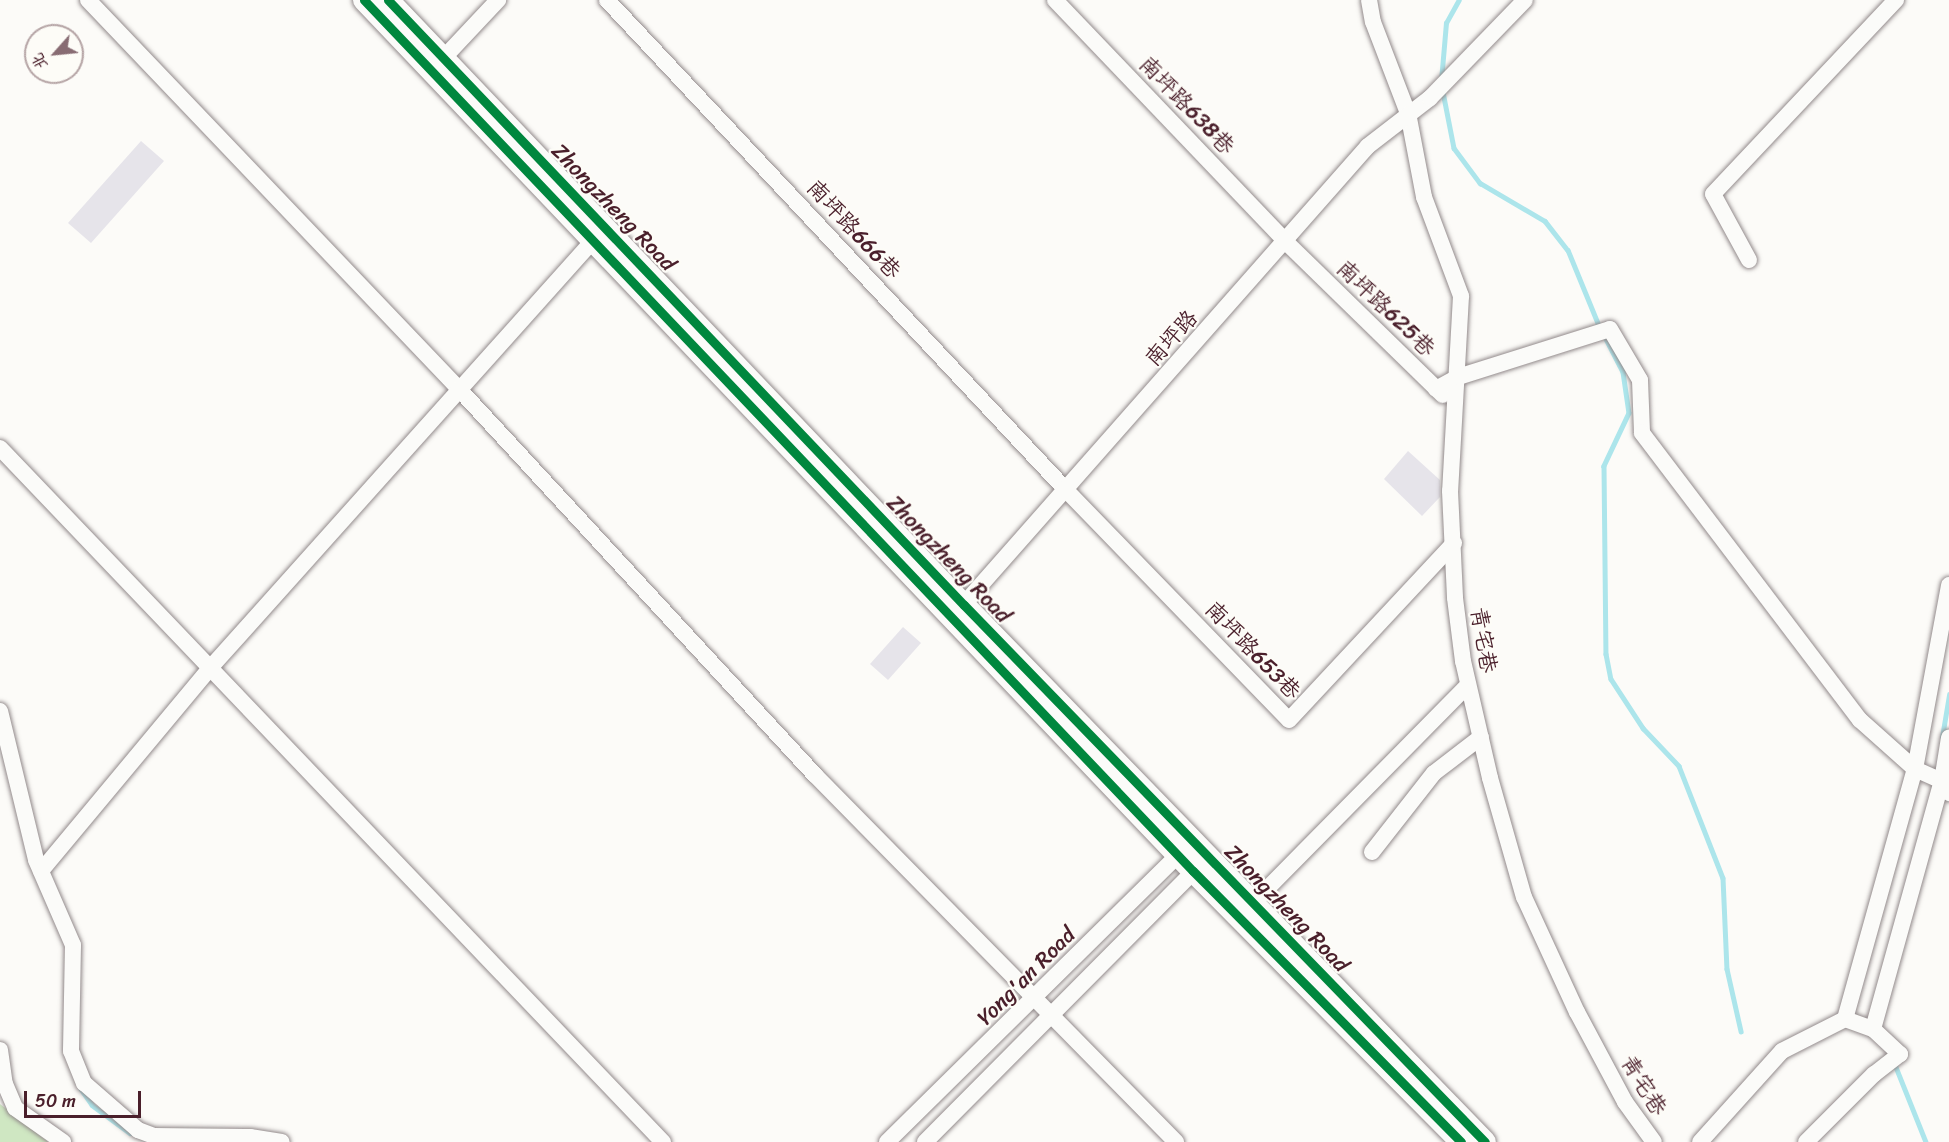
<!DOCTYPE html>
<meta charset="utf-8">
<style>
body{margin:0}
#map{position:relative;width:1949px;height:1142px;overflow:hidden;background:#fcfbf8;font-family:Sriracha,"LXGW WenKai TC",sans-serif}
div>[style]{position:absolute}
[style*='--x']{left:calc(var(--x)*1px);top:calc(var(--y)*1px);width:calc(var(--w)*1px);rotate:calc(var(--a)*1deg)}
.green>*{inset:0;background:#cfe7c2}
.stream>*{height:4.5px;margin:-2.25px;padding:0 2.25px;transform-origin:2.25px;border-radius:2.25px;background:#ace5eb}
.building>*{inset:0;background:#e6e4ea}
.roads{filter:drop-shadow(0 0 2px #928a8b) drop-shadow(0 0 2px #928a8b)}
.minor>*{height:16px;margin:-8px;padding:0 8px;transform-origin:8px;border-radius:8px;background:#fbfbf9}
.major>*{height:22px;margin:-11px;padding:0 11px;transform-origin:11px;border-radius:11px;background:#fbfbf9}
.cycleway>*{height:9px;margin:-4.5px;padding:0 4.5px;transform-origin:4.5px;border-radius:4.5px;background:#00873e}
span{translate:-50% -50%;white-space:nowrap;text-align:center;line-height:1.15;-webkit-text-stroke:4.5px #fdfcf7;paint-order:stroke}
.street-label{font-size:22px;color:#4a1f2b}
.north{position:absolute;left:24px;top:24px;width:60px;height:60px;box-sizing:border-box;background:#fdfcf7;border:2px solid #b5a4a5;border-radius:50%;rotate:243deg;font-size:16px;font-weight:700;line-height:24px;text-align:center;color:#4a1f2b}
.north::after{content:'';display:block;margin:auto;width:21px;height:27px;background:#886c73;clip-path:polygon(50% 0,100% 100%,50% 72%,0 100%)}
.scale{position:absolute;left:24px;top:1091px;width:117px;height:27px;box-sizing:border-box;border:3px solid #4a1f2b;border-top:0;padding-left:8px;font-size:18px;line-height:21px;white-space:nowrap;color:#4a1f2b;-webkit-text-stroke:4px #fdfcf7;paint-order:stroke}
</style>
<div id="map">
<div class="green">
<div style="clip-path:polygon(0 1104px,48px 1142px,0 1142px)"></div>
</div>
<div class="stream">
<div style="--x:1441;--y:81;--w:58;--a:-85.1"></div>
<div style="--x:1446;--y:23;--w:26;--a:-61"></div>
<div style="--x:1443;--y:92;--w:57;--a:78.9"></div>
<div style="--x:1454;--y:148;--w:44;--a:53.4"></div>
<div style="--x:1480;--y:183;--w:75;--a:30.3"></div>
<div style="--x:1545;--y:221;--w:37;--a:52"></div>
<div style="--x:1568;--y:250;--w:84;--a:67.7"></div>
<div style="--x:1604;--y:335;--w:42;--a:62.8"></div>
<div style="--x:1623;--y:372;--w:41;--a:81.7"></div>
<div style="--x:1629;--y:413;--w:59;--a:115.3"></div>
<div style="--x:1604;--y:466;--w:188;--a:89.4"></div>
<div style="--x:1606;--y:654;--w:25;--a:79"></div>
<div style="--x:1611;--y:679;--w:59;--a:56.9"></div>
<div style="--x:1643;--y:728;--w:52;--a:46.5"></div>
<div style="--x:1679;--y:766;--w:120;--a:68.6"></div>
<div style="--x:1723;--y:878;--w:91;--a:87.5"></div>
<div style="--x:1727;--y:969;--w:64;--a:77.3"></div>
<div style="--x:1942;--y:737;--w:43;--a:-80.5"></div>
<div style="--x:1894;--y:1062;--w:86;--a:68.2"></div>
<div style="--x:81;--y:1089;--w:19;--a:55"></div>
<div style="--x:92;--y:1105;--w:47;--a:36.4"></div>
</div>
<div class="building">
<div style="clip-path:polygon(141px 141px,164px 161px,91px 243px,68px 223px)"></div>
<div style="clip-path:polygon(1408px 451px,1440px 480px,1440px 497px,1422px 516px,1384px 479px)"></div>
<div style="clip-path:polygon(903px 627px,921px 643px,888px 680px,870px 664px)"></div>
</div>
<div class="roads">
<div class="minor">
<div style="--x:88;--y:0;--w:538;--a:46.36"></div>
<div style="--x:459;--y:389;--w:525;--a:47.32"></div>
<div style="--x:815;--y:775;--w:515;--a:45.47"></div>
<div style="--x:607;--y:0;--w:671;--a:46.87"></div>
<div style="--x:1066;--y:490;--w:320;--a:45.9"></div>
<div style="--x:1289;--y:720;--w:242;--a:-47"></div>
<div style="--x:1055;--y:0;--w:335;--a:46.3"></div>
<div style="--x:1286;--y:242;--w:219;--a:44.3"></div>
<div style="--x:1369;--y:0;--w:22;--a:80"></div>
<div style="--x:1373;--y:22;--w:97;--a:69"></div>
<div style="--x:1408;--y:113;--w:86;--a:79.2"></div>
<div style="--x:1424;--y:197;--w:106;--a:69.5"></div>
<div style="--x:1461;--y:296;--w:195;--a:93.2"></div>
<div style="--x:1450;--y:491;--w:107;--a:87.3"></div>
<div style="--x:1455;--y:598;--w:64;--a:82.8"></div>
<div style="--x:1463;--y:661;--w:120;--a:77"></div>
<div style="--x:1490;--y:778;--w:124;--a:74.1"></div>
<div style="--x:1524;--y:897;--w:127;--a:65.3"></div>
<div style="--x:1577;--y:1012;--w:102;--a:61.9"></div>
<div style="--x:1625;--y:1102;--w:49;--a:54.1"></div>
<div style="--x:436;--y:66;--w:91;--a:-46.8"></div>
<div style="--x:1749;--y:260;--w:75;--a:-118.6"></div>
<div style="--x:1713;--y:194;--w:267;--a:-46.7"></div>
<div style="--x:1436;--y:389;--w:25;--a:-29"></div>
<div style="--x:1458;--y:377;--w:159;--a:-17.5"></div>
<div style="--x:1610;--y:329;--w:59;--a:59.5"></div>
<div style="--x:1640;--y:380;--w:53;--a:87.8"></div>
<div style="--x:1642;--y:433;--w:360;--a:52.8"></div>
<div style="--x:1860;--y:720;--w:74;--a:41.7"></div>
<div style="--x:1915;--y:769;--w:30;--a:24"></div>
<div style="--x:1942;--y:781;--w:14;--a:60"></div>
<div style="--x:0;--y:448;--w:960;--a:46.31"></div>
<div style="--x:957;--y:612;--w:621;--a:-48.59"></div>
<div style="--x:1368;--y:146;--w:78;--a:-37.7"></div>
<div style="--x:1430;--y:98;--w:136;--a:-45.9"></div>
<div style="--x:0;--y:711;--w:153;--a:76.4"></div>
<div style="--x:36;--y:860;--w:93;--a:66.5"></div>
<div style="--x:73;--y:945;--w:106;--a:91.1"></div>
<div style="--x:71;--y:1051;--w:35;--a:68"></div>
<div style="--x:84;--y:1083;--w:72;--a:41"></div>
<div style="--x:138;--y:1130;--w:17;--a:21"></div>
<div style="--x:154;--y:1136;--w:96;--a:0.6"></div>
<div style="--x:250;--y:1137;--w:32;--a:9"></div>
<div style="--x:1372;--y:852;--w:100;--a:-51.9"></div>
<div style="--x:1434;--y:773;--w:59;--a:-37.5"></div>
<div style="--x:41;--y:871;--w:266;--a:-50.2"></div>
<div style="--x:211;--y:667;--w:581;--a:-48.14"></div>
<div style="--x:1253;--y:903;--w:306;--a:-45.4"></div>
<div style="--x:1845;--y:1019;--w:260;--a:-74.4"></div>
<div style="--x:1915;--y:769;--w:187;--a:-79.5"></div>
<div style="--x:1873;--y:1029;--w:257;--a:-74.5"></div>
<div style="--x:1942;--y:781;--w:44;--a:-80.8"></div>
<div style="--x:0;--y:1050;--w:34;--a:82"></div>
<div style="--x:5;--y:1084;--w:26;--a:67"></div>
<div style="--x:15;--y:1108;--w:59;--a:35.3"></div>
<div style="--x:887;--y:1142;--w:417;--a:-44.6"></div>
<div style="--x:925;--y:1142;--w:392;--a:-45.2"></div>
<div style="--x:1700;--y:1142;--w:122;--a:-48"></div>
<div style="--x:1782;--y:1051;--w:71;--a:-26.9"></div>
<div style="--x:1845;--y:1019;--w:30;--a:20"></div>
<div style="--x:1873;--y:1029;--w:37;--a:43"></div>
<div style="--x:1900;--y:1054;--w:33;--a:142"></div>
<div style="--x:1874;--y:1074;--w:96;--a:135"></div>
</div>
<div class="major">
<div style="--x:364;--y:0;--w:1202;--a:46.42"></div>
<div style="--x:1193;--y:871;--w:381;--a:45.3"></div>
<div style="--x:388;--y:0;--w:835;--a:46.41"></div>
<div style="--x:964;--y:605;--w:748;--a:45.87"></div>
</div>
</div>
<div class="cycleway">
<div style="--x:364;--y:0;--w:1202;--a:46.42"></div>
<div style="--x:1193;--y:871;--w:381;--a:45.3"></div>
<div style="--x:388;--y:0;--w:835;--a:46.41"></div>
<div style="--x:964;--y:605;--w:748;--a:45.87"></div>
</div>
<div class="street-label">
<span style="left:1187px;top:105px;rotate:46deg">南坪路638巷</span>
<span style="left:614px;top:207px;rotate:46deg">Zhongzheng Road</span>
<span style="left:854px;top:229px;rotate:47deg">南坪路666巷</span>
<span style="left:1386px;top:308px;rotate:44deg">南坪路625巷</span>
<span style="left:1171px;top:338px;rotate:-48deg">南坪路</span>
<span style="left:949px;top:559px;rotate:46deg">Zhongzheng Road</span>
<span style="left:1484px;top:640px;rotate:81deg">青宅巷</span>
<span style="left:1253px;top:650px;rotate:46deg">南坪路653巷</span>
<span style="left:1287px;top:908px;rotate:46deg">Zhongzheng Road</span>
<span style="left:1026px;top:976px;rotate:-45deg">Yong'an Road</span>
<span style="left:1644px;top:1085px;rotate:58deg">青宅巷</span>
</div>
<div class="north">北</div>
<div class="scale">50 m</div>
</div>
